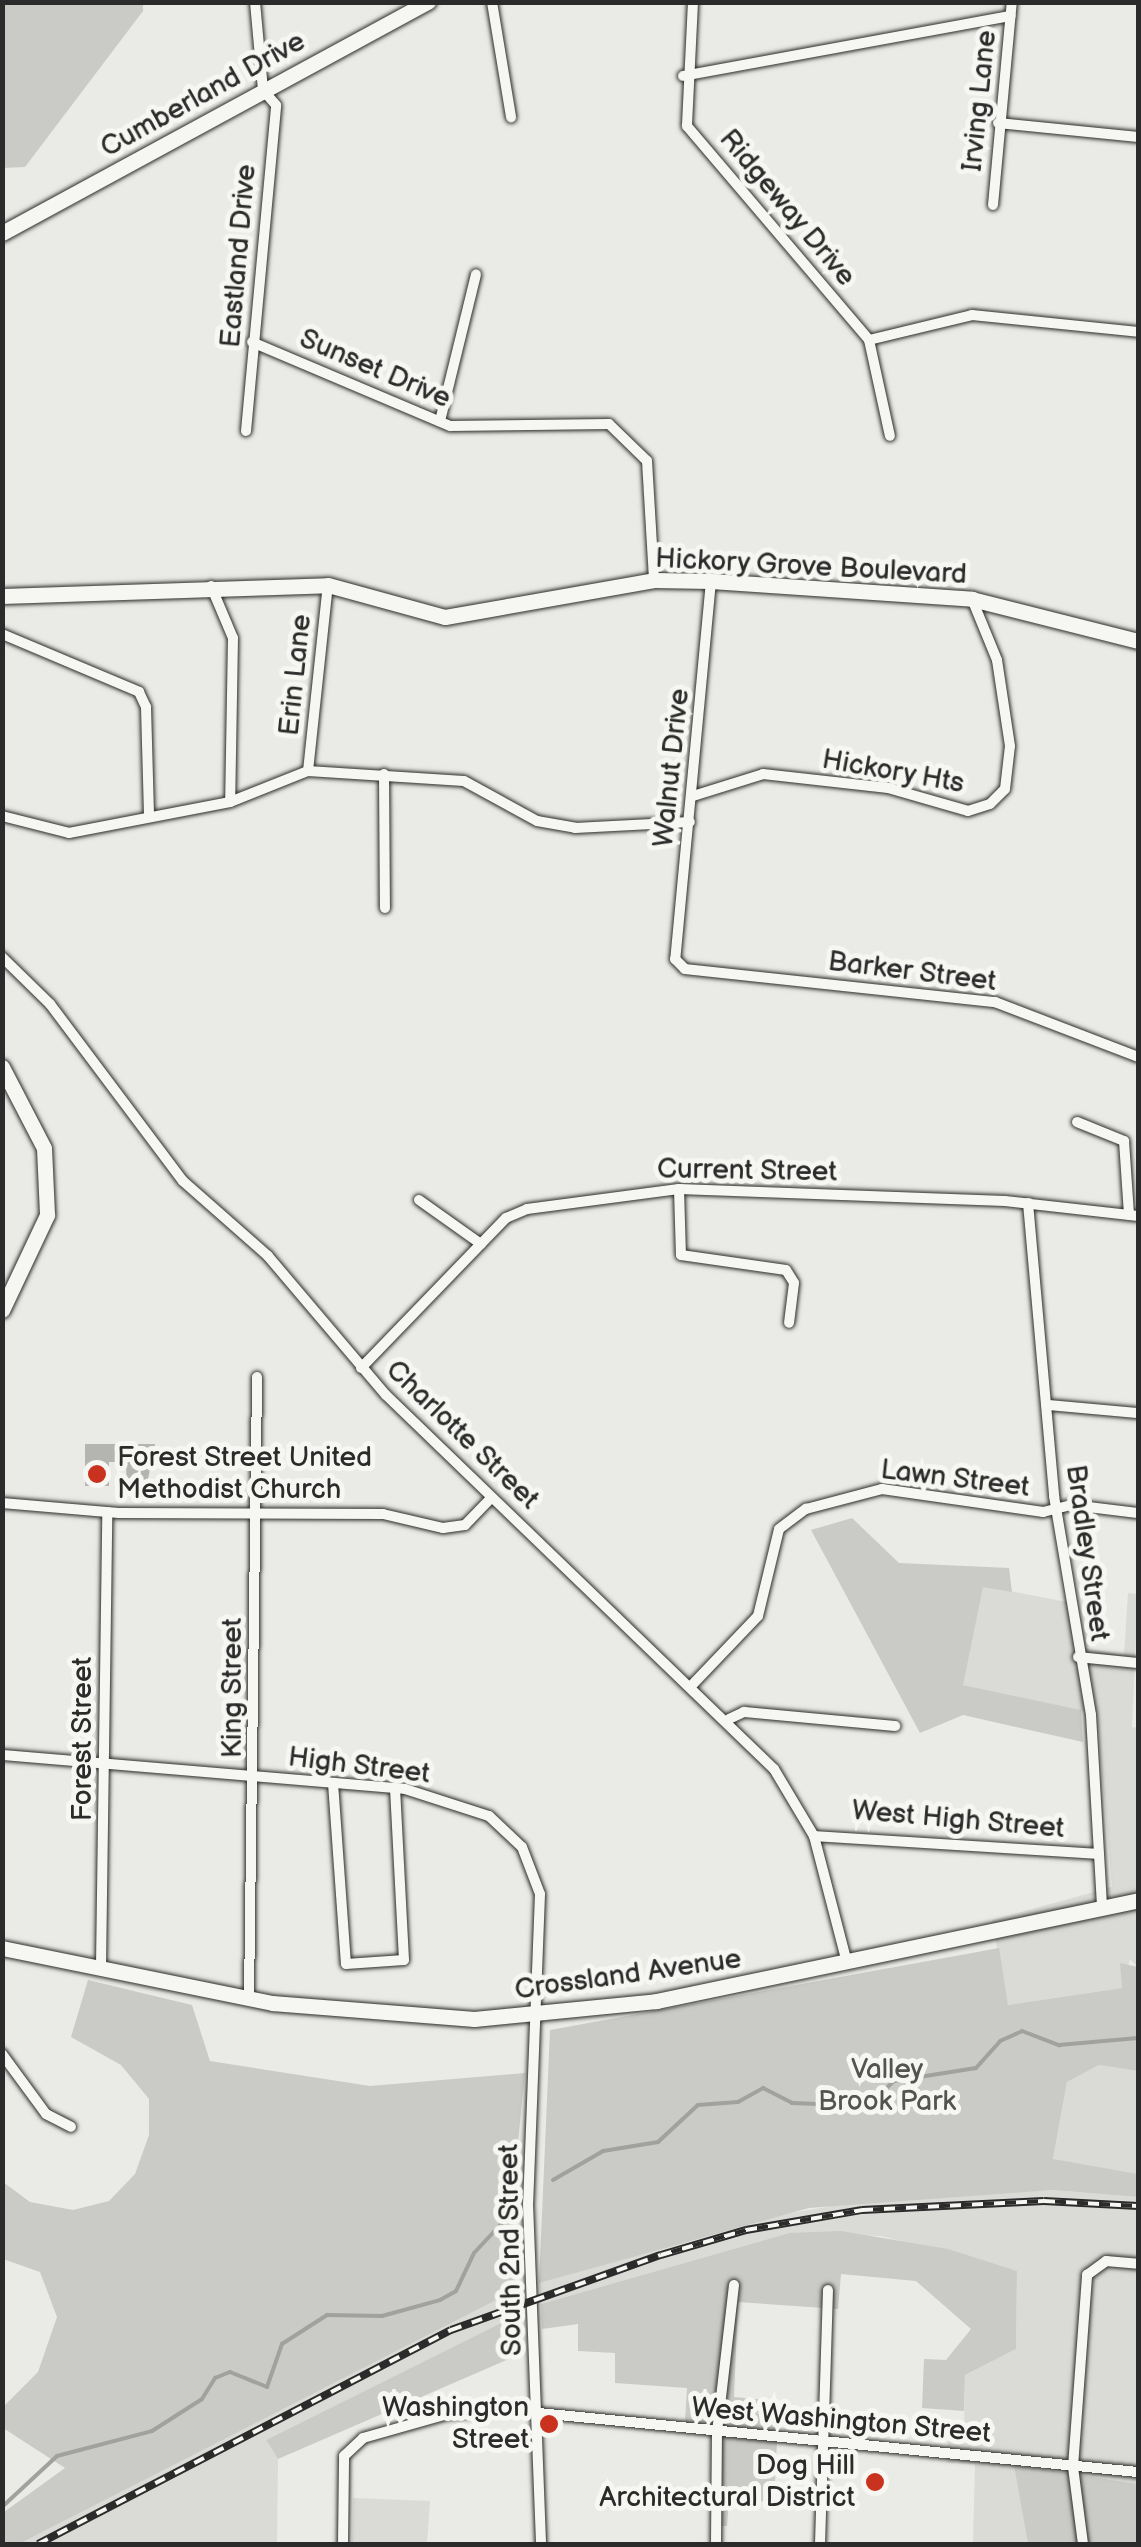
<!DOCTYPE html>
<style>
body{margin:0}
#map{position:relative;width:1141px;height:2547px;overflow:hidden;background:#eaeae6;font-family:"Balsamiq Sans",sans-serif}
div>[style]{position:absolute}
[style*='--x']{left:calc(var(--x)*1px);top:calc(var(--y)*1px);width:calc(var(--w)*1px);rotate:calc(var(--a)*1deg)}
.built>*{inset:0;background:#dadad6}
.green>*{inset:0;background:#cacac7}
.stream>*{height:4px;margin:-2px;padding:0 2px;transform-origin:2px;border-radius:2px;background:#a1a19e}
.building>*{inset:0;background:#b4b4b1}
.roads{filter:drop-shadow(0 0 2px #2b2b2b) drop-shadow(0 0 2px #2b2b2b)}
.street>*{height:10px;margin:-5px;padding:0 5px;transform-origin:5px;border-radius:5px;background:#f6f6f2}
.secondary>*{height:15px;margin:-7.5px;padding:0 7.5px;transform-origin:7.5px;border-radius:7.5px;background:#f6f6f2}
.rail>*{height:8px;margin-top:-4px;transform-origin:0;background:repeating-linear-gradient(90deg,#f6f6f2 0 11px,#2b2b2b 0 22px);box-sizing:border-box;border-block:2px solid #2b2b2b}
.dots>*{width:28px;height:28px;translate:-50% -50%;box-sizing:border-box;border:5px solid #f6f6f2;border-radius:50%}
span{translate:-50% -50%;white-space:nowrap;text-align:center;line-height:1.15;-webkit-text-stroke:10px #f6f6f2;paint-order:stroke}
.street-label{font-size:28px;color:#2b2b2b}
.poi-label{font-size:28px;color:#2b2b2b}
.left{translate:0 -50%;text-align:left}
.right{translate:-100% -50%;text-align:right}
.park-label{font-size:28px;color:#535352}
.frame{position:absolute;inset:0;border:5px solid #2b2b2b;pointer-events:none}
</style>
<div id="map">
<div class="built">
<div style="clip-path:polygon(983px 1586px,1077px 1604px,1086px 1648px,1124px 1656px,1128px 1593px,1138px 1594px,1132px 1727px,1138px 1728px,1138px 1967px,1130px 1959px,1122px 1988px,1008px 2005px,992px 1920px,1112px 1887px,1097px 1714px,962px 1685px)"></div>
<div style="clip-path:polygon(1099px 2065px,1138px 2071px,1138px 2174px,1053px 2160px,1067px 2082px)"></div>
<div style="clip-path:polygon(1052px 2190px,1138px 2197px,1138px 2484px,1015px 2465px,1028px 2544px,973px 2544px,975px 2464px,946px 2463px,949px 2434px,964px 2434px,965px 2375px,1016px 2349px,1017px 2271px,881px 2236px,789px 2233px,541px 2304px,539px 2283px,742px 2221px,869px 2200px)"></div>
<div style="clip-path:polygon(516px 2290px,521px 2313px,266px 2440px,278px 2459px,277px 2544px,19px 2544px)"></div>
<div style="clip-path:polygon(353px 2498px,430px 2501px,427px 2544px,352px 2544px)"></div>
</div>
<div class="green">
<div style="clip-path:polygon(3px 2px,143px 3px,143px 11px,25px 167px,3px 168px)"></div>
<div style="clip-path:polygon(852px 1518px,899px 1563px,1009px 1568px,1012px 1592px,983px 1587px,963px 1685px,1081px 1710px,1083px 1742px,963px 1715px,920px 1733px,811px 1530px)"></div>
<div style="clip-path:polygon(999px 1948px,1008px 2005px,1122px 1988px,1120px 1963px,1138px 1967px,1138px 2071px,1099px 2065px,1067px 2082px,1053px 2159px,1138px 2174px,1138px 2197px,1052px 2190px,809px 2208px,539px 2283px,550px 2030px)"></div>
<div style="clip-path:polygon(88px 1980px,192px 2005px,210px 2061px,370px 2086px,525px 2073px,513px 2191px,516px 2290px,19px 2544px,3px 2544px,4px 2512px,65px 2468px,3px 2428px,3px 2407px,38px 2372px,57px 2317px,40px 2272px,3px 2259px,3px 2182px,30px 2202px,73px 2210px,109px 2201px,135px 2174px,149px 2135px,149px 2099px,121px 2065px,71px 2037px)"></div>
<div style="clip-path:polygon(841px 2231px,948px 2249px,1017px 2271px,1016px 2349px,965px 2375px,964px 2411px,922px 2408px,924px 2359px,946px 2360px,971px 2329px,916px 2281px,841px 2274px,838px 2309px,738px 2302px,734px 2397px,779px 2401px,774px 2502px,729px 2500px,727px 2526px,719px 2526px,722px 2427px,685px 2422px,687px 2388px,615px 2383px,615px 2353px,578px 2351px,578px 2324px,542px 2329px,541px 2304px,789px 2233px)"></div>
<div style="clip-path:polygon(521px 2313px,523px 2353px,278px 2459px,266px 2440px)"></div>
<div style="clip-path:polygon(1014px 2465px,1138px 2484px,1138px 2544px,1028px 2544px)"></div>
</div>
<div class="stream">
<div style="--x:553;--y:2180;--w:58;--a:-30.1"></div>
<div style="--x:603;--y:2151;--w:56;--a:-9.3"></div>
<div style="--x:658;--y:2142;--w:54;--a:-42.8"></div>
<div style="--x:698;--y:2105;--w:40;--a:-4.3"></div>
<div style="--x:738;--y:2102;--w:29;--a:-29"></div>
<div style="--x:763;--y:2088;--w:33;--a:27"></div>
<div style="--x:792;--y:2103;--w:76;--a:2.3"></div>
<div style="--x:868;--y:2106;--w:36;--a:-44"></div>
<div style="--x:894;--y:2081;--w:83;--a:-9"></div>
<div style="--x:976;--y:2068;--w:36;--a:-48"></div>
<div style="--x:1000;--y:2041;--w:24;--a:-24"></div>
<div style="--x:1022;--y:2031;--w:40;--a:21"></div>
<div style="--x:1059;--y:2045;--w:79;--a:-5.1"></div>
<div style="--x:2;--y:2507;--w:75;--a:-42.8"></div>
<div style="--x:57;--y:2456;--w:98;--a:-14.7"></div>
<div style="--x:152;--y:2431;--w:59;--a:-32.6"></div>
<div style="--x:202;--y:2399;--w:25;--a:-58"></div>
<div style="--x:215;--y:2378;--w:16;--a:-22"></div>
<div style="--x:230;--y:2372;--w:40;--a:22"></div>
<div style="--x:267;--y:2387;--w:46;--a:-70.8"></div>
<div style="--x:282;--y:2344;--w:54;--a:-32.8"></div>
<div style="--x:327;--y:2315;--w:55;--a:1"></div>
<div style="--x:382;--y:2316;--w:60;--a:-15.4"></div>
<div style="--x:440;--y:2300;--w:18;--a:-29"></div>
<div style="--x:456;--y:2291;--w:42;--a:-64.7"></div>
<div style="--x:474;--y:2253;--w:45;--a:-46.8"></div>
</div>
<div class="building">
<div style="clip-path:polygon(85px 1444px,155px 1444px,146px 1489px,127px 1489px,126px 1462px,109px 1462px,109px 1486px,85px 1486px)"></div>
</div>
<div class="roads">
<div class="street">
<div style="--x:492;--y:2;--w:117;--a:80.6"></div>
<div style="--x:693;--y:2;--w:124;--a:92.8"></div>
<div style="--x:687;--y:126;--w:281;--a:49.6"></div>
<div style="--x:869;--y:340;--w:98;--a:77.7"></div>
<div style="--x:683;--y:76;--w:333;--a:-10.4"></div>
<div style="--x:998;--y:123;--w:141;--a:5.7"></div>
<div style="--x:993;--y:205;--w:204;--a:-84.7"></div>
<div style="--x:869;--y:340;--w:106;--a:-13.6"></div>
<div style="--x:972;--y:315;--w:167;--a:5.8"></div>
<div style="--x:252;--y:342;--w:215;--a:23"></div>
<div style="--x:450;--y:426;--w:159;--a:-0.7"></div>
<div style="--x:609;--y:424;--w:53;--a:44.2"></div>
<div style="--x:647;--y:461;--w:119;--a:86.6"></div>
<div style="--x:440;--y:421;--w:151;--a:-76.2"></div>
<div style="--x:246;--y:431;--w:327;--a:-84.7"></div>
<div style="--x:276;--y:105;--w:20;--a:-131"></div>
<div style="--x:263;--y:90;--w:88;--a:-95.2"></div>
<div style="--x:711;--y:581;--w:380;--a:95.4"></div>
<div style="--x:675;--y:959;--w:14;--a:45"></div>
<div style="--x:685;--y:969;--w:312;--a:6.1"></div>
<div style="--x:995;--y:1002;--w:153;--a:21"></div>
<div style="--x:211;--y:586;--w:56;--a:67.1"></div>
<div style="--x:233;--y:638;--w:164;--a:91"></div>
<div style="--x:2;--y:634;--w:149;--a:22.9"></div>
<div style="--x:139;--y:692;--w:17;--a:65"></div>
<div style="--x:146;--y:707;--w:106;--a:88.4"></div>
<div style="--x:308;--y:771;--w:187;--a:-83.9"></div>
<div style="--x:384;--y:774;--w:134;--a:89.6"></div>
<div style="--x:693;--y:796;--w:73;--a:-17.4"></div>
<div style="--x:763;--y:774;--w:126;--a:6.4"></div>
<div style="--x:888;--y:788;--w:83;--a:16"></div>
<div style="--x:968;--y:811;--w:23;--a:-18"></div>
<div style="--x:990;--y:804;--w:21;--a:-45"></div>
<div style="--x:1005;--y:789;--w:43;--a:-83.4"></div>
<div style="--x:1010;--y:746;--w:87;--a:-98.6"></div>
<div style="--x:997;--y:660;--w:66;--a:-112.3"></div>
<div style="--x:2;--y:816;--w:69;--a:14.2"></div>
<div style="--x:69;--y:833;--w:164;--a:-10.9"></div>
<div style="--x:230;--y:802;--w:84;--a:-21.7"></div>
<div style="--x:308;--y:771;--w:156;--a:3.7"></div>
<div style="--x:464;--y:781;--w:83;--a:28.7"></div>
<div style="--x:537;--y:821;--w:39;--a:10"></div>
<div style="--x:575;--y:828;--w:115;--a:-3"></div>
<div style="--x:2;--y:957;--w:67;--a:44.4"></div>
<div style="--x:50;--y:1004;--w:221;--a:53.1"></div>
<div style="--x:183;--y:1181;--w:113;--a:41.4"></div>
<div style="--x:268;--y:1256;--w:182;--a:49.7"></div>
<div style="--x:386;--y:1395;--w:539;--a:43.95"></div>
<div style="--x:774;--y:1769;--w:78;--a:59.2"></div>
<div style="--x:814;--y:1836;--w:131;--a:75.4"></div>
<div style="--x:1077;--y:1122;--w:51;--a:22"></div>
<div style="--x:1124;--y:1141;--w:74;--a:86.1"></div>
<div style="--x:679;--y:1189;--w:66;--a:88.3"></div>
<div style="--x:681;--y:1255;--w:106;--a:8.1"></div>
<div style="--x:786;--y:1270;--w:15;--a:58"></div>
<div style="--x:794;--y:1283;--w:40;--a:97.1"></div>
<div style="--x:419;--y:1200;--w:76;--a:35.4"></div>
<div style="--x:1028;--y:1203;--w:294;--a:84.9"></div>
<div style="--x:1054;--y:1496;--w:222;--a:80.4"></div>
<div style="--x:1091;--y:1715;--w:193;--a:86.7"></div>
<div style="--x:361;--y:1368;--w:209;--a:-46"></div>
<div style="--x:506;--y:1218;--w:23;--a:-23"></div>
<div style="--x:527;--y:1209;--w:153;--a:-7.5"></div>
<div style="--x:679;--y:1189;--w:326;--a:2.1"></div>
<div style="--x:1005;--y:1201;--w:134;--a:6.4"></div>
<div style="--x:1048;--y:1405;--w:90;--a:5.1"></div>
<div style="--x:2;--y:1503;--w:117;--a:4.9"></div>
<div style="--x:119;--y:1513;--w:264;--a:0.2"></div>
<div style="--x:383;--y:1514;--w:62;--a:13.1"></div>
<div style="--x:443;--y:1528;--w:22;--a:-8"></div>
<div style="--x:465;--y:1525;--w:37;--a:-46"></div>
<div style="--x:1078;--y:1657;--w:60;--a:5.7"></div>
<div style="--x:693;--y:1684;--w:94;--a:-46.3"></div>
<div style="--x:758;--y:1616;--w:89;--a:-76.4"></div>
<div style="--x:779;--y:1529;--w:34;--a:-37"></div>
<div style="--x:806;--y:1509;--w:79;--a:-14.7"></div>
<div style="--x:882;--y:1489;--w:163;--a:8.1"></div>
<div style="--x:1043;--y:1512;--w:30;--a:-14"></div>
<div style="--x:1072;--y:1505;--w:66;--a:6.9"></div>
<div style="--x:729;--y:1719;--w:17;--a:-25"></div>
<div style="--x:744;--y:1712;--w:152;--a:5.3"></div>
<div style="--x:2;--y:1755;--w:404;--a:4.8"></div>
<div style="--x:405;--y:1789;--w:88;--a:17.8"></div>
<div style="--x:489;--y:1816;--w:45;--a:43.2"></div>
<div style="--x:522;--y:1847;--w:50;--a:69"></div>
<div style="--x:540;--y:1894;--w:310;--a:92.2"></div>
<div style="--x:528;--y:2204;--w:340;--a:87.8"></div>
<div style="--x:333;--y:1783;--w:181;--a:85.9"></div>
<div style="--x:346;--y:1964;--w:58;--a:-3.9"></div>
<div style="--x:404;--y:1960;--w:172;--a:-93"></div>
<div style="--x:814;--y:1836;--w:285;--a:3.6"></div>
<div style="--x:101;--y:1966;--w:454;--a:-89.2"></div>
<div style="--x:249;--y:1999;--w:622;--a:-89.26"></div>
<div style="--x:2;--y:2054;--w:74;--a:53.7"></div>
<div style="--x:46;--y:2114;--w:28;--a:27"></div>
<div style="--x:539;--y:2413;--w:602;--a:5.63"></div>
<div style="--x:343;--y:2544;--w:88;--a:-89.3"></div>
<div style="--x:344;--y:2456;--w:26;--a:-43"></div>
<div style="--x:363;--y:2438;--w:88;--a:-15.8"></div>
<div style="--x:448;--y:2414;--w:69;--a:-5"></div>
<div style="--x:716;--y:2544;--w:112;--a:-89.5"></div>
<div style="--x:717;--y:2432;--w:148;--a:-83.4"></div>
<div style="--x:820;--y:2544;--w:254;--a:-88.2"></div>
<div style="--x:1083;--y:2544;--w:78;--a:-97.4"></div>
<div style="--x:1073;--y:2467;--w:193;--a:-85.8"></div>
<div style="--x:1087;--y:2275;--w:24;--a:-36"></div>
<div style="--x:1106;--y:2261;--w:32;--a:5"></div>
</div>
<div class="secondary">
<div style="--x:2;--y:233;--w:485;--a:-28.5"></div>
<div style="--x:2;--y:596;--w:326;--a:-1.9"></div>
<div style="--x:328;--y:585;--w:121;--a:15.3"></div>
<div style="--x:445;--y:617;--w:212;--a:-10"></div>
<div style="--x:654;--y:580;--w:57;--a:1"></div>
<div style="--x:711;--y:581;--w:262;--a:3.9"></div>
<div style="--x:972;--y:599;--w:171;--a:14.2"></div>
<div style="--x:2;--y:1067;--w:91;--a:62.6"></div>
<div style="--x:44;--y:1148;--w:67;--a:87.4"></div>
<div style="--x:47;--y:1215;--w:105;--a:115.3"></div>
<div style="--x:2;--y:1948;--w:276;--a:11.5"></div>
<div style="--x:272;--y:2003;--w:203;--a:4.5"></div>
<div style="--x:474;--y:2019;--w:183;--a:-5.6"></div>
<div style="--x:656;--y:2001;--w:492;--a:-11.8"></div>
</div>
</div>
<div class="rail">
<div style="--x:38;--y:2544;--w:465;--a:-27.4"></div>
<div style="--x:451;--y:2330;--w:223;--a:-19.7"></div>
<div style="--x:661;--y:2255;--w:89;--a:-16.4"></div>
<div style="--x:746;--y:2230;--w:118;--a:-9.8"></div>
<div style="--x:862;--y:2210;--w:182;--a:-2.8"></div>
<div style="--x:1044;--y:2201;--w:94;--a:3"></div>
</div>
<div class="dots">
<div style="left:97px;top:1474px;background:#c8321e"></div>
<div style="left:549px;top:2424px;background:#c8321e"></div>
<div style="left:875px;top:2482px;background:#c8321e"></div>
</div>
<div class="street-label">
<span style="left:203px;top:95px;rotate:-29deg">Cumberland Drive</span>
<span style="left:980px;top:101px;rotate:-84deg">Irving Lane</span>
<span style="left:787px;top:208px;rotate:50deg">Ridgeway Drive</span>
<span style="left:239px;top:256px;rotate:-85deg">Eastland Drive</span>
<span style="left:375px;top:369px;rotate:23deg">Sunset Drive</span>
<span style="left:811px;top:567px;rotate:3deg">Hickory Grove Boulevard</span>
<span style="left:296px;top:675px;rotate:-84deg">Erin Lane</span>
<span style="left:672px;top:768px;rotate:-84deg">Walnut Drive</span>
<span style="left:893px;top:772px;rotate:10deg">Hickory Hts</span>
<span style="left:912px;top:972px;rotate:7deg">Barker Street</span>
<span style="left:747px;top:1171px;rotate:1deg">Current Street</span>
<span style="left:462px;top:1435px;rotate:44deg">Charlotte Street</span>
<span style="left:955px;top:1479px;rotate:7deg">Lawn Street</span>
<span style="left:1087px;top:1553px;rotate:82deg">Bradley Street</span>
<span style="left:233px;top:1688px;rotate:-90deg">King Street</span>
<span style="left:83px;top:1739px;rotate:-90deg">Forest Street</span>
<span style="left:359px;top:1766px;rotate:7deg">High Street</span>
<span style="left:958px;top:1820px;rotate:5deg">West High Street</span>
<span style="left:628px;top:1975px;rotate:-8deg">Crossland Avenue</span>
<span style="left:511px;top:2250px;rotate:-91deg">South 2nd Street</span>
<span style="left:841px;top:2421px;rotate:5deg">West Washington Street</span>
</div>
<div class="poi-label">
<span class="left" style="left:117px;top:1474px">Forest Street United<br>Methodist Church</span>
<span class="right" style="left:529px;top:2424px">Washington<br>Street</span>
<span class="right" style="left:855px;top:2482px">Dog Hill<br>Architectural District</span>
</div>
<div class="park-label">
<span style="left:887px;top:2086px">Valley<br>Brook Park</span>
</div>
<div class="frame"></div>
</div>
